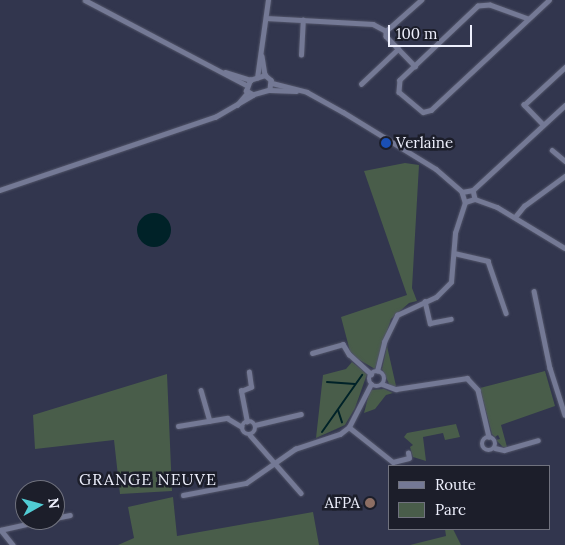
<!DOCTYPE html>
<style>
body{margin:0}
#map{position:relative;width:565px;height:545px;overflow:hidden;background:#32364e;font-family:Lora,serif}
div>[style]{position:absolute}
[style*='--x']{left:calc(var(--x)*1px);top:calc(var(--y)*1px);width:calc(var(--w)*1px);rotate:calc(var(--a)*1deg)}
.green>*{inset:0;background:#495d4a}
.water>*{inset:0;background:#002228}
.round{border-radius:50%}
.stream>*{height:2px;margin:-1px;padding:0 1px;transform-origin:1px;border-radius:1px;background:#002228}
.roads{filter:drop-shadow(0 0 1px #515468) drop-shadow(0 0 1px #515468)}
.minor>*{height:4.5px;margin:-2.25px;padding:0 2.25px;transform-origin:2.25px;border-radius:2.25px;background:#747995}
.minor>.ring{margin:-2.25px;padding:0;box-sizing:content-box;background:none;border:4.5px solid #747995;border-radius:50%}
.dots>*{width:14px;height:14px;translate:-50% -50%;box-sizing:border-box;border:2px solid #1c1e2a;border-radius:50%}
span{translate:-50% -50%;white-space:nowrap;text-align:center;line-height:1.15;-webkit-text-stroke:5px #1c1e2a;paint-order:stroke}
.poi-label{font-size:15px;color:#eef0fd}
.left{translate:0 -50%;text-align:left}
.right{translate:-100% -50%;text-align:right}
.neighbourhood-label{font-size:16px;color:#eef0fd;letter-spacing:1px}
.legend{position:absolute;left:388px;top:465px;width:162px;height:65px;box-sizing:border-box;background:#1c1e2a;border:1px solid #70727e;margin:0;padding:6px 9px;list-style:none;font-size:15px;color:#eef0fd}
.legend li{display:flex;align-items:center;gap:10px;height:25px}
.legend b{width:25px;border:1px solid #70727e}
.north{position:absolute;left:15px;top:480px;width:50px;height:50px;box-sizing:border-box;background:#1c1e2a;border:1px solid #70727e;border-radius:50%;rotate:83deg;font-size:14px;font-weight:700;line-height:20px;text-align:center;color:#eef0fd}
.north::after{content:'';display:block;margin:auto;width:18px;height:22px;background:#51ccd4;clip-path:polygon(50% 0,100% 100%,50% 72%,0 100%)}
.scale{position:absolute;left:388px;top:25px;width:84px;height:22px;box-sizing:border-box;border:2px solid #eef0fd;border-top:0;padding-left:6px;font-size:15px;line-height:18px;white-space:nowrap;color:#eef0fd;-webkit-text-stroke:4px #1c1e2a;paint-order:stroke}
</style>
<div id="map">
<div class="green">
<div style="clip-path:polygon(405px 163px,419px 165px,412px 288px,417px 301px,409px 303px,391px 319px,375px 369px,351px 355px,341px 317px,407px 295px,364px 171px)"></div>
<div style="clip-path:polygon(387px 346px,396px 386px,393px 387px,390px 386px,382px 369px)"></div>
<div style="clip-path:polygon(352px 362px,367px 374px,355px 408px,345px 425px,316px 438px,323px 375px,346px 369px)"></div>
<div style="clip-path:polygon(545px 371px,555px 406px,501px 425px,507px 447px,503px 447px,496px 440px,500px 439px,498px 435px,495px 437px,492px 434px,480px 388px)"></div>
<div style="clip-path:polygon(167px 374px,172px 491px,120px 494px,114px 440px,35px 449px,33px 415px)"></div>
<div style="clip-path:polygon(384px 389px,393px 393px,386px 395px,375px 409px,364px 413px,370px 390px)"></div>
<div style="clip-path:polygon(456px 424px,460px 437px,445px 440px,443px 433px,423px 437px,426px 461px,413px 457px,410px 447px,413px 445px,404px 437px,407px 433px)"></div>
<div style="clip-path:polygon(173px 497px,177px 536px,313px 512px,319px 545px,118px 545px,134px 538px,128px 507px)"></div>
<div style="clip-path:polygon(445px 529px,453px 529px,461px 545px,410px 545px,446px 536px)"></div>
</div>
<div class="water">
<div class="round" style="left:137px;top:213px;width:34px;height:34px"></div>
</div>
<div class="stream">
<div style="--x:327;--y:382;--w:28;--a:4"></div>
<div style="--x:338;--y:410;--w:13;--a:72"></div>
<div style="--x:322;--y:432;--w:70;--a:-54.9"></div>
</div>
<div class="roads">
<div class="minor">
<div style="--x:85;--y:0;--w:182;--a:27.8"></div>
<div style="--x:266;--y:18;--w:107;--a:3.2"></div>
<div style="--x:373;--y:24;--w:15;--a:28"></div>
<div style="--x:386;--y:31;--w:5;--a:90"></div>
<div style="--x:386;--y:36;--w:42;--a:46"></div>
<div style="--x:528;--y:19;--w:40;--a:-159.8"></div>
<div style="--x:490;--y:5;--w:12;--a:175"></div>
<div style="--x:478;--y:6;--w:108;--a:136.5"></div>
<div style="--x:400;--y:80;--w:12;--a:95"></div>
<div style="--x:399;--y:92;--w:31;--a:40"></div>
<div style="--x:423;--y:112;--w:8;--a:-14"></div>
<div style="--x:431;--y:110;--w:161;--a:-43"></div>
<div style="--x:386;--y:31;--w:47;--a:-41.5"></div>
<div style="--x:301;--y:55;--w:35;--a:-87"></div>
<div style="--x:262;--y:56;--w:19;--a:81"></div>
<div style="--x:225;--y:72;--w:27;--a:17"></div>
<div style="--x:265;--y:75;--w:8;--a:40"></div>
<div style="--x:271;--y:80;--w:10;--a:96"></div>
<div style="--x:270;--y:90;--w:18;--a:164"></div>
<div style="--x:253;--y:95;--w:8;--a:-150"></div>
<div style="--x:246;--y:91;--w:12;--a:-70"></div>
<div style="--x:250;--y:80;--w:16;--a:-18"></div>
<div style="--x:257;--y:78;--w:79;--a:-82"></div>
<div style="--x:272;--y:83;--w:36;--a:14"></div>
<div style="--x:307;--y:92;--w:41;--a:29.1"></div>
<div style="--x:343;--y:112;--w:109;--a:31.5"></div>
<div style="--x:436;--y:169;--w:35;--a:41"></div>
<div style="--x:361;--y:84;--w:51;--a:-43.4"></div>
<div style="--x:270;--y:90;--w:26;--a:2"></div>
<div style="--x:237;--y:105;--w:16;--a:-50"></div>
<div style="--x:543;--y:125;--w:28;--a:-134"></div>
<div style="--x:524;--y:105;--w:56;--a:-42.8"></div>
<div style="--x:552;--y:150;--w:17;--a:40"></div>
<div style="--x:0;--y:190;--w:227;--a:-18.8"></div>
<div style="--x:215;--y:117;--w:44;--a:-30.1"></div>
<div style="--x:473;--y:190;--w:125;--a:-42.7"></div>
<div style="--x:462;--y:192;--w:10;--a:73"></div>
<div style="--x:465;--y:202;--w:10;--a:-17"></div>
<div style="--x:462;--y:192;--w:11;--a:-10"></div>
<div style="--x:473;--y:190;--w:9;--a:77"></div>
<div style="--x:475;--y:199;--w:23;--a:20"></div>
<div style="--x:497;--y:207;--w:79;--a:31.1"></div>
<div style="--x:515;--y:217;--w:14;--a:-51"></div>
<div style="--x:524;--y:206;--w:51;--a:-36.2"></div>
<div style="--x:454;--y:253;--w:35;--a:13"></div>
<div style="--x:488;--y:261;--w:55;--a:70.9"></div>
<div style="--x:534;--y:291;--w:79;--a:78.3"></div>
<div style="--x:550;--y:368;--w:49;--a:72.3"></div>
<div style="--x:425;--y:301;--w:23;--a:77"></div>
<div style="--x:430;--y:323;--w:21;--a:-11"></div>
<div style="--x:312;--y:353;--w:32;--a:-16"></div>
<div style="--x:343;--y:344;--w:12;--a:59"></div>
<div style="--x:349;--y:354;--w:30;--a:42"></div>
<div style="--x:377;--y:371;--w:30;--a:-76"></div>
<div style="--x:384;--y:342;--w:30;--a:-64"></div>
<div style="--x:397;--y:315;--w:43;--a:-24.8"></div>
<div style="--x:436;--y:297;--w:21;--a:-45"></div>
<div style="--x:451;--y:282;--w:49;--a:-85.3"></div>
<div style="--x:455;--y:233;--w:33;--a:-72"></div>
<div class="ring" style="left:369px;top:371px;width:11.5px;height:11.5px"></div>
<div style="--x:382;--y:384;--w:15;--a:20"></div>
<div style="--x:396;--y:389;--w:72;--a:-8.8"></div>
<div style="--x:467;--y:378;--w:16;--a:47"></div>
<div style="--x:478;--y:390;--w:48;--a:76.8"></div>
<div style="--x:201;--y:390;--w:32;--a:74"></div>
<div class="ring" style="left:242px;top:421px;width:9.5px;height:9.5px"></div>
<div style="--x:247;--y:422;--w:32;--a:-101"></div>
<div style="--x:241;--y:391;--w:11;--a:-22"></div>
<div style="--x:251;--y:387;--w:15;--a:-98"></div>
<div style="--x:255;--y:425;--w:47;--a:-13.4"></div>
<div style="--x:178;--y:426;--w:50;--a:-9.3"></div>
<div style="--x:227;--y:418;--w:17;--a:31"></div>
<div style="--x:349;--y:427;--w:56;--a:38.5"></div>
<div style="--x:393;--y:462;--w:16;--a:-14"></div>
<div style="--x:409;--y:458;--w:5;--a:-101"></div>
<div style="--x:250;--y:435;--w:77;--a:48.7"></div>
<div class="ring" style="left:482px;top:437px;width:9.5px;height:9.5px"></div>
<div style="--x:495;--y:448;--w:9;--a:13"></div>
<div style="--x:504;--y:450;--w:35;--a:-16"></div>
<div style="--x:183;--y:495;--w:64;--a:-10.8"></div>
<div style="--x:246;--y:483;--w:60;--a:-34.8"></div>
<div style="--x:295;--y:449;--w:47;--a:-18.4"></div>
<div style="--x:340;--y:434;--w:11;--a:-38"></div>
<div style="--x:349;--y:427;--w:48;--a:-62.9"></div>
<div style="--x:55;--y:518;--w:15;--a:-11"></div>
<div style="--x:0;--y:530;--w:46;--a:-12.5"></div>
<div style="--x:1;--y:530;--w:19;--a:51"></div>
</div>
</div>
<div class="dots">
<div style="left:386px;top:143px;background:#1a4fb4"></div>
<div style="left:370px;top:503px;background:#8d6e63"></div>
</div>
<div class="poi-label">
<span class="left" style="left:396px;top:143px">Verlaine</span>
<span class="right" style="left:360px;top:503px">AFPA</span>
</div>
<div class="neighbourhood-label">
<span style="left:148px;top:479px">GRANGE NEUVE</span>
</div>
<ul class="legend">
<li><b style="height:6px;background:#747995"></b>Route</li>
<li><b style="height:14px;background:#495d4a"></b>Parc</li>
</ul>
<div class="north">N</div>
<div class="scale">100 m</div>
</div>
